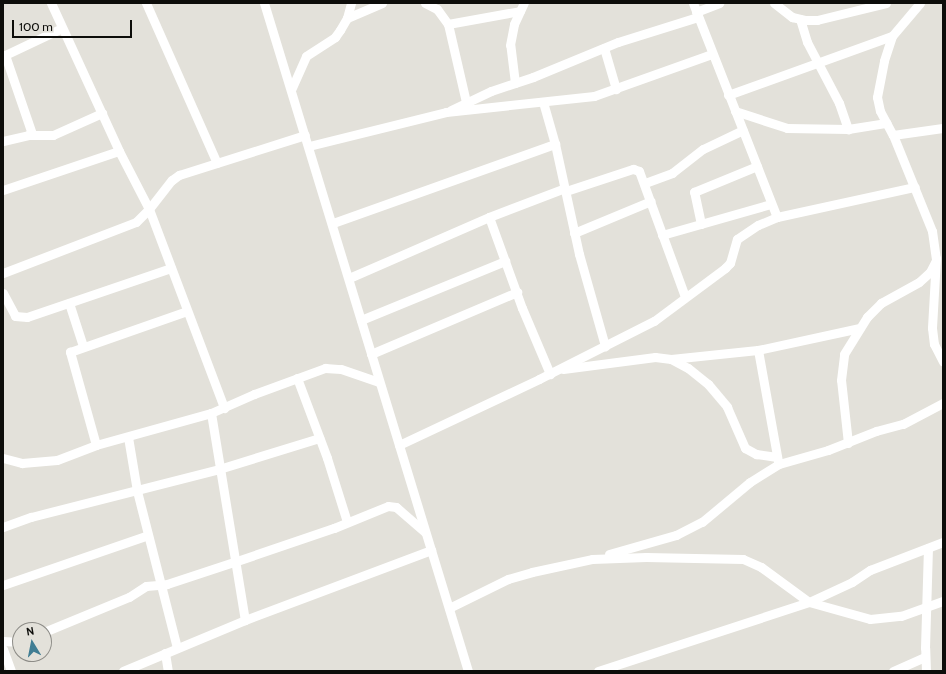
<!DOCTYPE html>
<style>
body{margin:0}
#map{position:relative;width:946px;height:674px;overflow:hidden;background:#e3e1da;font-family:Cabin,sans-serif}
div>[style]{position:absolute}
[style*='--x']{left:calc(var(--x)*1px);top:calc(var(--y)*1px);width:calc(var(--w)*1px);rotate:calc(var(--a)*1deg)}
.minor>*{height:9px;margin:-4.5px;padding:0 4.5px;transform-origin:4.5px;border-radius:4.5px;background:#fff}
span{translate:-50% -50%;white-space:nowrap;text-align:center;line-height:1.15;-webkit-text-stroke:3px #e3e1da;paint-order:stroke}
.frame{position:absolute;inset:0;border:4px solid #0d0d0a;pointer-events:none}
.north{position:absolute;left:12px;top:622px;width:40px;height:40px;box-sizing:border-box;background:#e3e1da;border:1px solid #8d8c87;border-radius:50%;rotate:350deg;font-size:11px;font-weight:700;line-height:16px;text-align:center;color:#0d0d0a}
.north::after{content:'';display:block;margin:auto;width:14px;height:18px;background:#407d93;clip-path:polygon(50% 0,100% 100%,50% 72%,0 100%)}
.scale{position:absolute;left:12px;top:20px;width:120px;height:18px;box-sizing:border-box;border:2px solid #0d0d0a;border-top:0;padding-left:5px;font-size:12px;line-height:14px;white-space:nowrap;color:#0d0d0a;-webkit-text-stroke:3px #e3e1da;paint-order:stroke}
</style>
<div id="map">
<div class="minor">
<div style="--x:51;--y:3;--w:163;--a:65.3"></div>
<div style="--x:119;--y:151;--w:65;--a:62.7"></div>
<div style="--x:149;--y:209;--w:213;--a:69.3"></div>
<div style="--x:146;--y:3;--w:175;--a:66.1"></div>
<div style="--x:264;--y:3;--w:698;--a:73.02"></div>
<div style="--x:425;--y:3;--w:13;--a:27"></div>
<div style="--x:437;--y:9;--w:19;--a:54"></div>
<div style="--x:448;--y:24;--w:80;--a:77"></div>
<div style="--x:693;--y:3;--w:230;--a:68.6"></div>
<div style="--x:774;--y:3;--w:23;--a:38"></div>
<div style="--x:792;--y:17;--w:13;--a:13"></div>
<div style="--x:805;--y:20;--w:12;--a:0"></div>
<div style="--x:817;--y:20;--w:71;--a:-13.8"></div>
<div style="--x:920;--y:3;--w:43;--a:130.3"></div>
<div style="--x:892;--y:36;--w:26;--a:108"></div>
<div style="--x:884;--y:61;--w:37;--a:101"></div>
<div style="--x:877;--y:97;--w:14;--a:78"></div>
<div style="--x:880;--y:111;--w:27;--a:62"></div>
<div style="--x:893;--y:135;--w:104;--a:67.9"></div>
<div style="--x:932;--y:231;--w:27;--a:82"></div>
<div style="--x:936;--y:258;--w:70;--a:93.3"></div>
<div style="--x:932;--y:328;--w:16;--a:83"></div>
<div style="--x:934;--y:344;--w:20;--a:63"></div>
<div style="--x:696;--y:12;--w:25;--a:-21"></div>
<div style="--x:347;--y:18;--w:38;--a:-23"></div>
<div style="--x:800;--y:19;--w:24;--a:73"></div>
<div style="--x:807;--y:42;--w:69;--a:62.3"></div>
<div style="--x:839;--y:103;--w:28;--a:71"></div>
<div style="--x:448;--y:24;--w:73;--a:-10.2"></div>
<div style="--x:604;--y:48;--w:43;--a:73.7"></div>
<div style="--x:5;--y:55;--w:83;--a:71.1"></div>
<div style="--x:3;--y:56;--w:65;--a:-25.4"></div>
<div style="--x:515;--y:83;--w:38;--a:-97"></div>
<div style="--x:510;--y:45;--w:21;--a:-79"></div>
<div style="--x:514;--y:24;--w:23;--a:-65"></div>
<div style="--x:291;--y:90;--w:37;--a:-66"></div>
<div style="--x:306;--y:56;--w:35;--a:-33"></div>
<div style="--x:335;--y:37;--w:9;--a:-54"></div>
<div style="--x:340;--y:30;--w:14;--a:-60"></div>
<div style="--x:347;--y:18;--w:16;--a:-75"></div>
<div style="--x:728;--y:95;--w:174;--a:-19.8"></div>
<div style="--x:543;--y:102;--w:44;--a:74.1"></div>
<div style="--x:555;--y:144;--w:113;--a:77.7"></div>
<div style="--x:579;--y:254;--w:96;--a:74.2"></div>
<div style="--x:451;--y:110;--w:44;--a:-25.4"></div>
<div style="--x:491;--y:91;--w:44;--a:-18.4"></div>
<div style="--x:533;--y:77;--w:92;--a:-22.4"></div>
<div style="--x:618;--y:42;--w:84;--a:-17.4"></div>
<div style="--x:735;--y:111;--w:55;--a:18.1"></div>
<div style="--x:787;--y:128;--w:61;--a:0.9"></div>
<div style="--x:848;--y:129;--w:39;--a:-9"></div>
<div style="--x:893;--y:135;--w:50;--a:-8"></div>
<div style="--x:3;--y:141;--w:26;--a:-13"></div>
<div style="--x:28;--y:135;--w:25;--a:0"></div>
<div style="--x:53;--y:135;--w:54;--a:-24.2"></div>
<div style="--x:309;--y:146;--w:141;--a:-13.9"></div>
<div style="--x:446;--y:112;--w:149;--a:-6.2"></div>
<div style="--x:594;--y:96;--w:125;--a:-19.6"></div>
<div style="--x:645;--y:183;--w:29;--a:-20"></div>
<div style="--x:672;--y:173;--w:39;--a:-38"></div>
<div style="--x:703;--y:149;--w:44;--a:-25.4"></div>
<div style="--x:3;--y:190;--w:122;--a:-18.6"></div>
<div style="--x:566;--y:191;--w:71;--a:-18.2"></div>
<div style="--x:633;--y:169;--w:6;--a:18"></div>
<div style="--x:639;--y:171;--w:134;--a:69.9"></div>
<div style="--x:489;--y:217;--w:97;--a:70.1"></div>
<div style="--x:522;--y:308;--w:72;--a:67"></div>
<div style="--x:333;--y:223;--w:236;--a:-19.6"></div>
<div style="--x:701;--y:224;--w:33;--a:-102"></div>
<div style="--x:694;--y:192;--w:68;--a:-22.4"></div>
<div style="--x:574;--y:233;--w:83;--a:-22.6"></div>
<div style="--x:662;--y:235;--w:113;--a:-15.9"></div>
<div style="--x:3;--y:273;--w:142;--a:-21"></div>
<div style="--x:136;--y:222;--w:18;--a:-45"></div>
<div style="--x:149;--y:209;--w:37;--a:-52"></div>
<div style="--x:172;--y:180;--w:9;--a:-36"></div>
<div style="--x:179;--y:175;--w:132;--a:-17.6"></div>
<div style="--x:349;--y:278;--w:153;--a:-23.5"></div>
<div style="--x:489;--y:217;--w:81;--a:-20.9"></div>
<div style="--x:3;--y:293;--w:26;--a:62"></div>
<div style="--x:15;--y:316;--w:12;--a:5"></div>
<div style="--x:27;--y:317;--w:152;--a:-18.8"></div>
<div style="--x:69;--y:303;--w:45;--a:72"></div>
<div style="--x:361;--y:320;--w:156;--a:-22.3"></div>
<div style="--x:758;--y:350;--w:113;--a:79.8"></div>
<div style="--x:371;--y:354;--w:159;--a:-23"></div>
<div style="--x:671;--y:359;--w:87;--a:-5.9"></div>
<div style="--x:758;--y:350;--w:104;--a:-12.2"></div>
<div style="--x:563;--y:369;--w:93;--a:-7.4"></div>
<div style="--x:655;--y:357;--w:16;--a:7"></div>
<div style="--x:671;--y:359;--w:19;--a:28"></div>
<div style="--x:688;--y:368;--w:26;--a:39"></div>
<div style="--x:708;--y:384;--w:30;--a:50"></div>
<div style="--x:727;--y:407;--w:45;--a:66.3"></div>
<div style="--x:745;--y:448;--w:13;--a:29"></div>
<div style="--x:756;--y:454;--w:21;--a:8"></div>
<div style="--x:297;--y:378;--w:85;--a:69.4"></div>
<div style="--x:327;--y:458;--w:67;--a:72.6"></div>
<div style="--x:211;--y:413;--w:210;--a:80.7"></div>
<div style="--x:128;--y:437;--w:55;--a:80.5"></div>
<div style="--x:137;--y:491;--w:162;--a:75.7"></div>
<div style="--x:848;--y:443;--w:63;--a:-96.3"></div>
<div style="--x:841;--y:380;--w:26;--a:-83"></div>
<div style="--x:844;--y:354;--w:44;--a:-58.1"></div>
<div style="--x:867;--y:317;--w:20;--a:-45"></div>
<div style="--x:881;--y:303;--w:43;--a:-28.9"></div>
<div style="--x:919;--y:282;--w:15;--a:-42"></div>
<div style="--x:930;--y:272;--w:11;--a:-63"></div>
<div style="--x:96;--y:445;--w:97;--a:-105.6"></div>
<div style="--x:70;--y:352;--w:124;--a:-19.3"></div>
<div style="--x:399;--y:445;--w:155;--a:-25.2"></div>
<div style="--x:539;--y:379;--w:129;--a:-26.8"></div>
<div style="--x:654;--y:321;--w:89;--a:-36.7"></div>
<div style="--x:725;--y:268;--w:7;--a:-45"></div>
<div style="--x:730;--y:263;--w:25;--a:-74"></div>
<div style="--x:737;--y:239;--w:25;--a:-34"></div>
<div style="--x:758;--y:225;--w:21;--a:-23"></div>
<div style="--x:777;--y:217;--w:141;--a:-12.3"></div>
<div style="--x:3;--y:458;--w:20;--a:15"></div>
<div style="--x:22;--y:463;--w:35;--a:-5"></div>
<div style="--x:57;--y:460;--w:42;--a:-21"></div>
<div style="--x:96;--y:445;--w:119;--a:-15.5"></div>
<div style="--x:211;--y:413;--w:47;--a:-23.8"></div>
<div style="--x:254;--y:394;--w:76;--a:-20.1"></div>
<div style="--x:325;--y:368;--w:16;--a:4"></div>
<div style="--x:341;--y:369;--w:40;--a:18.9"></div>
<div style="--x:3;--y:527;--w:30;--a:-20"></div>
<div style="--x:31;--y:517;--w:194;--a:-14.3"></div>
<div style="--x:219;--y:469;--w:105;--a:-17.2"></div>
<div style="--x:609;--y:554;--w:70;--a:-15.8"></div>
<div style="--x:676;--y:535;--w:29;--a:-27"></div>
<div style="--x:702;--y:522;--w:62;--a:-39.8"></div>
<div style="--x:750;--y:482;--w:34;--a:-32"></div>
<div style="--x:779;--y:464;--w:51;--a:-15.9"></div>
<div style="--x:828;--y:450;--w:52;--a:-21.6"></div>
<div style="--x:876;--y:431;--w:28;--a:-15"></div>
<div style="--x:903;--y:424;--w:45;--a:-27.7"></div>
<div style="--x:3;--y:585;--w:153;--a:-19"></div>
<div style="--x:449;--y:608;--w:66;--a:-26.2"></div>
<div style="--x:508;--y:579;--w:25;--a:-16"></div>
<div style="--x:532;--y:572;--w:61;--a:-12.2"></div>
<div style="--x:592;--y:559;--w:54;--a:-2.1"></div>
<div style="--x:646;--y:557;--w:97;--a:1.2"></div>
<div style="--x:743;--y:559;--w:20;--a:24"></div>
<div style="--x:761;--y:567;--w:59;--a:36.1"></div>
<div style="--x:809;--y:602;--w:63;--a:15.6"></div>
<div style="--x:870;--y:619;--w:31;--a:-6"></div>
<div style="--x:901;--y:616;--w:45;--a:-19.7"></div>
<div style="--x:44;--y:632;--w:92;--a:-22.4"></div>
<div style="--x:129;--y:597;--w:20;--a:-33"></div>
<div style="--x:146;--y:586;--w:21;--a:-5"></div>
<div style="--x:167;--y:584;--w:71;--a:-18.2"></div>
<div style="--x:234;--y:562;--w:106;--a:-18.8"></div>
<div style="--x:334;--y:528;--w:58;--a:-22.2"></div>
<div style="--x:388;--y:506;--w:8;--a:7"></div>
<div style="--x:396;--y:507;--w:38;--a:41"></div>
<div style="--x:3;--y:641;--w:17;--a:3"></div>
<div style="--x:3;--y:649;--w:23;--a:70"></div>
<div style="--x:165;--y:653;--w:18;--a:81"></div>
<div style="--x:123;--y:671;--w:132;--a:-22.7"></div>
<div style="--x:245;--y:620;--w:199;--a:-20.6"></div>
<div style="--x:598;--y:671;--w:222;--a:-18.1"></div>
<div style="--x:809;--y:602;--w:47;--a:-24.9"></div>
<div style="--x:852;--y:582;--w:22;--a:-34"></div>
<div style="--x:870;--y:570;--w:78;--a:-21"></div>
<div style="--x:893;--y:671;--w:35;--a:-24"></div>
<div style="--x:926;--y:671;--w:23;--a:-92"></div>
<div style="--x:925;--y:648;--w:100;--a:-88.3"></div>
</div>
<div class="frame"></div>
<div class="north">N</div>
<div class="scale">100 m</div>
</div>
